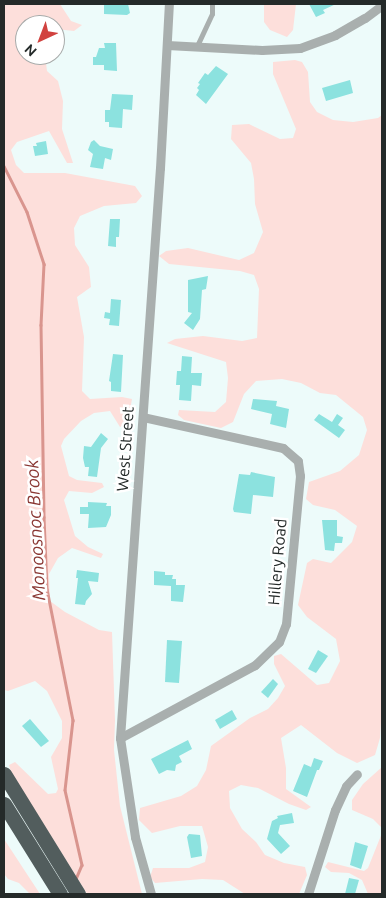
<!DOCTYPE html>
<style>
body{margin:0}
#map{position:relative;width:386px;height:898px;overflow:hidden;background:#edfbfa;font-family:Ubuntu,sans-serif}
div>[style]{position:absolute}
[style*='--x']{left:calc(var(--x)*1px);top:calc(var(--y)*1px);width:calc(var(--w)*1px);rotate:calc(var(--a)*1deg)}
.green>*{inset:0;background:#fddfdb}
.stream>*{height:2.5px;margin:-1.25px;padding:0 1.25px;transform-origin:1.25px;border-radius:1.25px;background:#d9958e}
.building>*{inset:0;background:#8ce2df}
.lane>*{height:4.5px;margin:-2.25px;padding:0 2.25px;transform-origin:2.25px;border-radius:2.25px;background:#a9afae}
.street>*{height:9px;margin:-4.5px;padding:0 4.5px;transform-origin:4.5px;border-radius:4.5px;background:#a9afae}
.highway>*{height:15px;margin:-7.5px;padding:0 7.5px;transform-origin:7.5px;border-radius:7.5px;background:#525d5d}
span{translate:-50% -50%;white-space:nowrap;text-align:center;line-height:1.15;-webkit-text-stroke:5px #fff;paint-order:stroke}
.street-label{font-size:16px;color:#242a29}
.water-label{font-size:18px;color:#8a3733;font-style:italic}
.frame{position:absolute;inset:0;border:5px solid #242a29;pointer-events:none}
.north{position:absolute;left:15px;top:15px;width:50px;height:50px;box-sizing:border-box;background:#fff;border:1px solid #a7aaa9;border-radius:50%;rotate:223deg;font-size:14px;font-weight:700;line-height:20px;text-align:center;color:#242a29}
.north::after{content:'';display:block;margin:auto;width:18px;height:22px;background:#d1423f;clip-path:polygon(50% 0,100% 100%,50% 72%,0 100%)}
</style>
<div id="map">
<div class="green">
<div style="clip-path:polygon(4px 4px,60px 4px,71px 21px,82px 25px,74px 31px,55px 29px,55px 25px,25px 25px,25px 55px,45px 55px,47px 71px,58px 81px,63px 101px,62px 129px,73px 163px,67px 163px,49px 131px,17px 142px,11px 150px,16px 165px,24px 173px,65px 173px,135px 186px,142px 196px,136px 203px,104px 206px,80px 216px,74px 228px,75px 245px,89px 267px,91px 287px,77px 297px,84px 337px,82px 391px,90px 399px,122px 397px,132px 399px,128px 422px,120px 427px,110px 411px,94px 413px,81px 421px,64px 439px,61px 446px,69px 476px,77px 480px,102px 483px,104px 487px,92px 493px,69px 491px,64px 500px,75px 536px,88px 547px,103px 554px,101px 558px,72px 548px,58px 558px,49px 574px,50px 601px,65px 612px,99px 630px,112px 632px,115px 720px,114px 750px,120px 806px,142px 894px,87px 894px,11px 772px,9px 765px,15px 762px,48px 794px,56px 793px,58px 789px,51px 757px,62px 738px,62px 721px,47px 691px,35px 681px,8px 691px,4px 690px)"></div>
<div style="clip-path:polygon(264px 4px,296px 4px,293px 30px,287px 37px,270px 30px,264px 22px)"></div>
<div style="clip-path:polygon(295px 60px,302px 62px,308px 72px,310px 102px,317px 112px,333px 120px,353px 122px,378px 118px,382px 115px,382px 706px,380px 738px,375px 755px,357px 763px,337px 753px,301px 725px,281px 738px,286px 768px,286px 789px,311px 807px,306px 810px,289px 804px,258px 788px,241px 785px,229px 791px,230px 808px,242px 829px,256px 842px,265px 855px,284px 863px,305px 867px,307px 875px,299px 894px,245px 894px,223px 880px,202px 879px,155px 883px,150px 877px,153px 868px,189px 868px,205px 862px,208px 847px,202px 826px,180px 826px,152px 833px,139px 820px,140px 808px,181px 796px,197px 786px,206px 770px,211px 746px,250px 718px,268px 709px,278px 698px,285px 686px,274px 664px,274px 656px,281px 654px,317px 685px,329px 683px,340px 661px,336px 639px,307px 617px,298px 605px,307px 563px,313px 559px,331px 563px,352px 542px,357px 526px,335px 510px,313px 505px,306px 499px,309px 482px,340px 471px,359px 455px,367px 430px,363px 417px,336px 395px,320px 393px,301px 383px,282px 379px,256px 381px,244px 394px,233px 422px,221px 428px,184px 420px,178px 415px,179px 410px,215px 412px,226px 402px,228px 378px,226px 362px,167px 343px,175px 339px,203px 336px,242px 341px,257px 338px,259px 289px,254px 275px,240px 271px,169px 264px,159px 256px,166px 251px,188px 248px,239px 260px,254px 253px,263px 232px,255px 204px,254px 179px,251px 163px,231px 139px,232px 125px,249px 124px,280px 139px,293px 138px,296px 129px,273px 74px,273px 62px)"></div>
<div style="clip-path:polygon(382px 767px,382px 828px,373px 819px,352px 810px,352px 800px,363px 784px)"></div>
<div style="clip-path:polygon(382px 833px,382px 894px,368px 894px,362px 880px,349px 873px,331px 872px,325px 867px,328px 862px,364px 871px,368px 868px)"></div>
<div style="clip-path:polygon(4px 839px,40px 894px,30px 894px,19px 883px,8px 879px,4px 874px)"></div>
</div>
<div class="stream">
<div style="--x:4;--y:166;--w:51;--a:63.4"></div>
<div style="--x:27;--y:212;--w:55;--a:71.9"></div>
<div style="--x:44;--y:264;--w:61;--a:92.8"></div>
<div style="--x:41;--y:325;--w:192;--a:89.1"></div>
<div style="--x:44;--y:517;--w:72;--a:87.6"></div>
<div style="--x:47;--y:589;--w:134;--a:78.8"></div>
<div style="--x:73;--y:720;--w:70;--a:96.5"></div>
<div style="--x:65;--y:790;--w:77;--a:77.2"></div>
<div style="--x:82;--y:865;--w:15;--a:113"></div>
</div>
<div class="building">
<div style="clip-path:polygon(104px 4px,128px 4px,130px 13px,127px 15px,104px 14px)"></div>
<div style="clip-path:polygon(309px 4px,336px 4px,323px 10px,325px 13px,316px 17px)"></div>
<div style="clip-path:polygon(104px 43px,116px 43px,117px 71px,104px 70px,104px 65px,93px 65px,93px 57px,96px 57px,99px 48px,105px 48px)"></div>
<div style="clip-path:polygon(216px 66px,228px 74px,206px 104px,196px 95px,199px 90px,197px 88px,200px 84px,198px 83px,205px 73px,208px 75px)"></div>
<div style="clip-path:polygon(350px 80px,353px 93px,326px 101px,322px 88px)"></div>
<div style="clip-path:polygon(112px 94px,133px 95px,132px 110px,123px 109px,122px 128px,109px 127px,109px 122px,105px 122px,105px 110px,110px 110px)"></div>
<div style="clip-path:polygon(94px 140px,100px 146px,113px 149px,111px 160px,105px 158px,103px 169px,90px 167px,93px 154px,88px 150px,91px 142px)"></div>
<div style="clip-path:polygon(46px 141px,48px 154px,35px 156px,33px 146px,37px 146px,36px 143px)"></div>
<div style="clip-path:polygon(110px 219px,120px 219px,119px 237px,116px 237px,116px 247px,108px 246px)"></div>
<div style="clip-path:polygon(208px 276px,206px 289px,202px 290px,200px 319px,193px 330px,184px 323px,192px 313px,188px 312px,188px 280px)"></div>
<div style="clip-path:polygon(111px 299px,121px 300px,119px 326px,109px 325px,110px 319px,104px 318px,105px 312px,110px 313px)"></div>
<div style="clip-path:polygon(113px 354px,123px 355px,121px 392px,111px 391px,111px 382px,109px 381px)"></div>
<div style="clip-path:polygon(182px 356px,192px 357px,191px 373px,202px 373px,201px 386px,192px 385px,191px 401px,179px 400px,180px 385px,176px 385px,177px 371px,181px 371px)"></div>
<div style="clip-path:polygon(253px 399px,277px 401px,276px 406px,289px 409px,286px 428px,270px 424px,272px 414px,251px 409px)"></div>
<div style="clip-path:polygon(319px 414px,332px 422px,337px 414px,343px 418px,338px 425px,345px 430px,339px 438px,314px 420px)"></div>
<div style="clip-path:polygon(101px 433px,108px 439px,101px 448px,97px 477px,88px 476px,89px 467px,85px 467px,83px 458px,84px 446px,91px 447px)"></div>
<div style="clip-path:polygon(251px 472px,275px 477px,273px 497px,253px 495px,251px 514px,234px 512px,233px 509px,239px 474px,250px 475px)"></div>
<div style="clip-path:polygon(88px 502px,107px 503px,106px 506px,111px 506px,111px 515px,106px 527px,88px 528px,89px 514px,80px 514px,80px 507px,88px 507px)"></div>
<div style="clip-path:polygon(322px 520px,337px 520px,337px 536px,343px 537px,342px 543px,335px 543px,334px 551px,325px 550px)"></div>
<div style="clip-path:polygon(77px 570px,99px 573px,98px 582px,88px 581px,92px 594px,86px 601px,85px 605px,75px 604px,78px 578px,76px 578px)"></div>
<div style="clip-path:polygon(154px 571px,165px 572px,165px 575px,173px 575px,172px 579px,176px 579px,176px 585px,185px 585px,183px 602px,171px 601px,171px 586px,154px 585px)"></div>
<div style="clip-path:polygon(167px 640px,182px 641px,179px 683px,165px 682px)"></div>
<div style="clip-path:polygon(318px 650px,328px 656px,316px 673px,308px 669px)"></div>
<div style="clip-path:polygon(273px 679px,278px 684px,268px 698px,261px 692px)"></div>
<div style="clip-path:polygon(232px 710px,237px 719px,220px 729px,215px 720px)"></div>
<div style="clip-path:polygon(30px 719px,49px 741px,41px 747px,22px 726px)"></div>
<div style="clip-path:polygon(188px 740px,192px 749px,179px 756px,182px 762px,176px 765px,175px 771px,167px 770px,159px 774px,151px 759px)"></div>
<div style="clip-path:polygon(314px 758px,323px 761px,319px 770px,317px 770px,307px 797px,293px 791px,304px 764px,311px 767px)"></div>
<div style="clip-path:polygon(292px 813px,294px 823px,280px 825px,278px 833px,290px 846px,281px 854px,267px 839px,272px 821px,278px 818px,277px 816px)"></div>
<div style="clip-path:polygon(189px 834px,200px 835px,202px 856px,191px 858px,187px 837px)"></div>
<div style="clip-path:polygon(355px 842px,368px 846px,361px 869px,350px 865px)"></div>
<div style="clip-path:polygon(349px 878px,359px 880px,355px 894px,345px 894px)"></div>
</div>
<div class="lane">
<div style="--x:197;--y:46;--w:35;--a:-65"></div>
<div style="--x:212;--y:14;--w:10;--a:-90"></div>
</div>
<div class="street">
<div style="--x:167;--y:45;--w:95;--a:3"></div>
<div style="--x:262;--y:50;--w:38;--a:-3"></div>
<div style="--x:300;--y:48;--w:37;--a:-20"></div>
<div style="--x:335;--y:35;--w:34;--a:-30"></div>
<div style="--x:365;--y:18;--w:21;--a:-37"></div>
<div style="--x:120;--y:738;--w:153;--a:-28.4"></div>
<div style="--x:255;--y:665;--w:33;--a:-44"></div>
<div style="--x:279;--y:642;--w:19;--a:-69"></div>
<div style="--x:286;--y:624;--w:149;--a:-84.6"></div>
<div style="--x:300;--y:476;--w:15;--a:-98"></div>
<div style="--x:298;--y:461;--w:20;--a:-139"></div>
<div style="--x:283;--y:448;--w:143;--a:-167.5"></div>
<div style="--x:151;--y:894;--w:59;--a:-105.7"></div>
<div style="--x:135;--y:837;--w:100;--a:-98.6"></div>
<div style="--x:120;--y:738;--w:571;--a:-85.99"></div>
<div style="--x:160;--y:168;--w:164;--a:-86.9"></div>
<div style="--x:308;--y:894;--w:88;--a:-72.2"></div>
<div style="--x:335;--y:810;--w:26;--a:-65"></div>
<div style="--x:346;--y:786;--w:16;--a:-47"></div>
</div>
<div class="highway">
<div style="--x:4;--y:774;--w:141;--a:58.3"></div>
<div style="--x:4;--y:804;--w:106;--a:58.1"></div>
</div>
<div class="street-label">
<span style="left:125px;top:449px;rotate:-86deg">West Street</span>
<span style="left:277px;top:562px;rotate:-85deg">Hillery Road</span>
</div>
<div class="water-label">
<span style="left:35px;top:530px;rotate:-93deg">Monoosnoc Brook</span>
</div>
<div class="frame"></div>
<div class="north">N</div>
</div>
